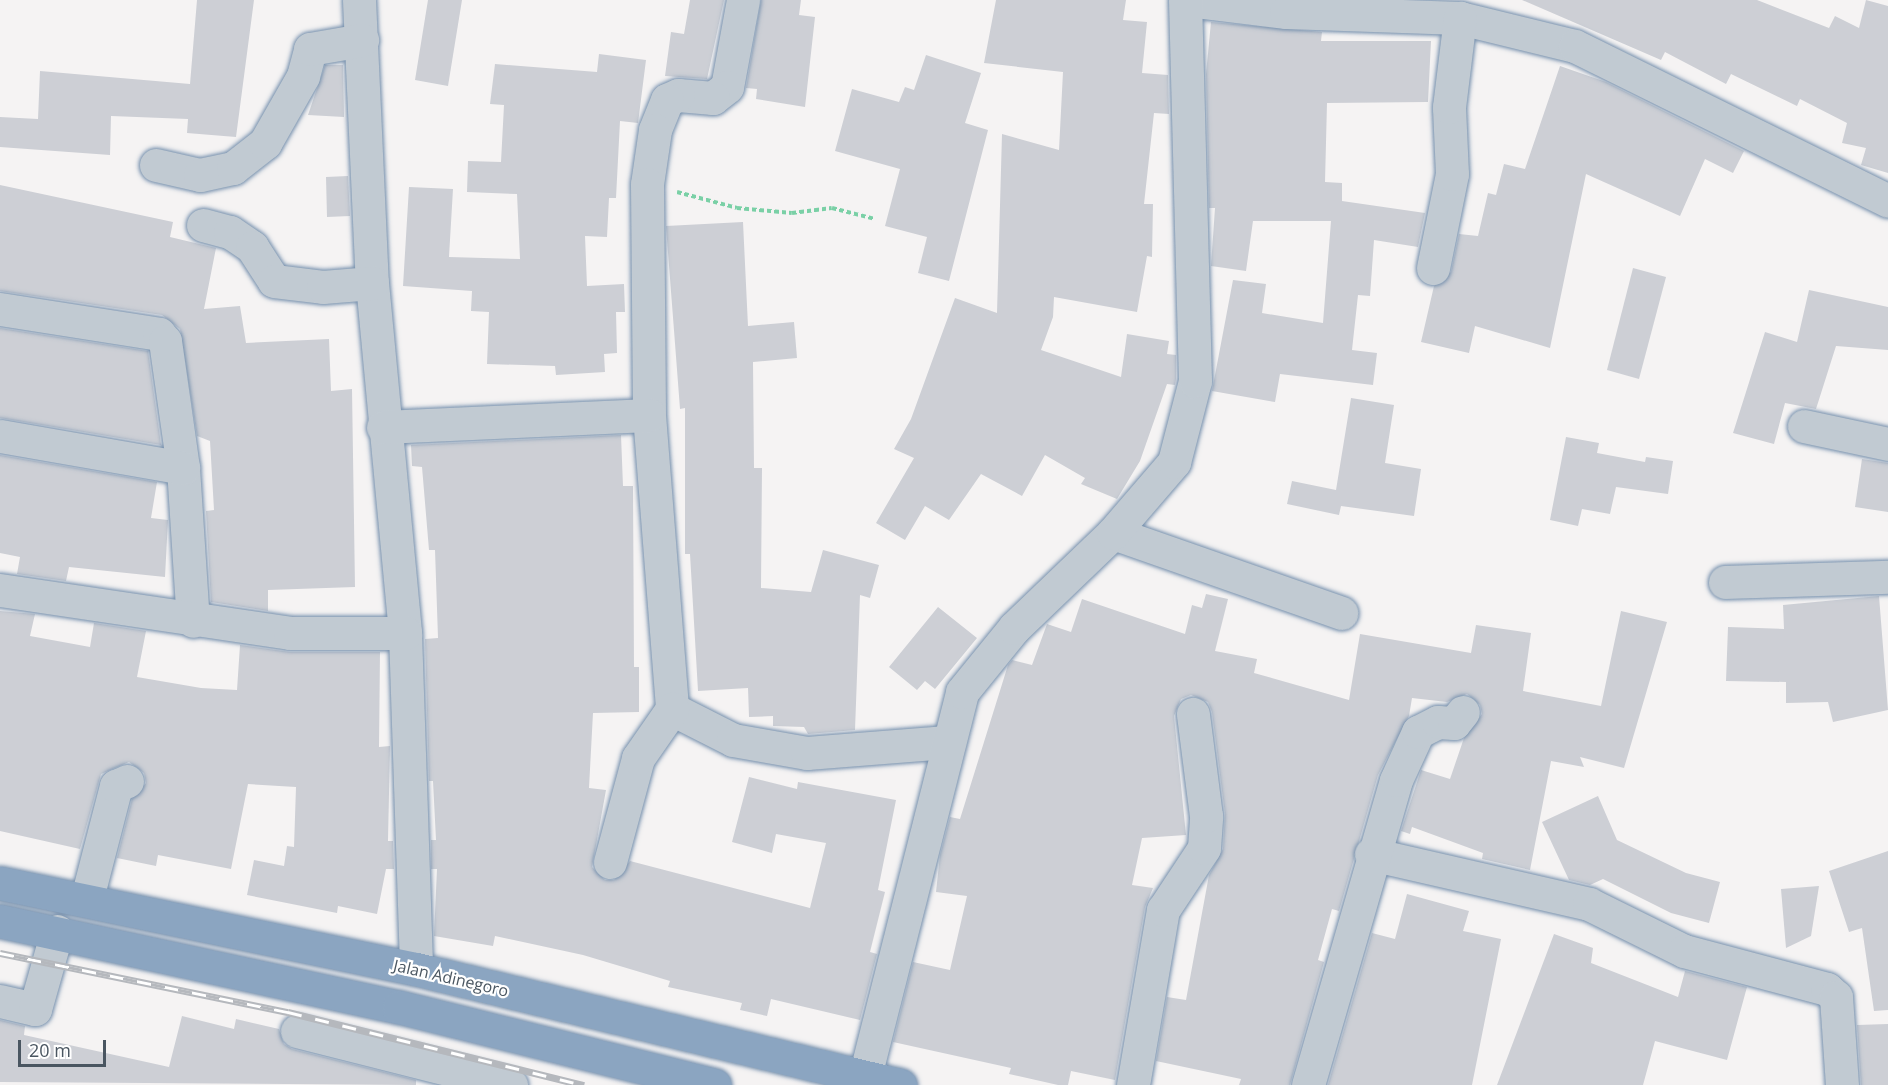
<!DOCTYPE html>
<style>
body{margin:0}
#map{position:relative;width:1888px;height:1085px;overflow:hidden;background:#f5f3f3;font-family:"Open Sans",sans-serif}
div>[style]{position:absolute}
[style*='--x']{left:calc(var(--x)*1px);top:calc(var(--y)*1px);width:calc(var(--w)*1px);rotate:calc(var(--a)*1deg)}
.building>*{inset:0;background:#cdcfd5}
.path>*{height:4px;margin-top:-2px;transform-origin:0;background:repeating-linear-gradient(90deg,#7ad0a6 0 4.5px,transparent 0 7.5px)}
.roads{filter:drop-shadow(0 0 2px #7690ad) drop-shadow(0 0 2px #7690ad)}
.minor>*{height:33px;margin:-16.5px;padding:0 16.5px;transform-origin:16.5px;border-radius:16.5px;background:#c1cad2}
.highway>*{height:33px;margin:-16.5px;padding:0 16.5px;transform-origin:16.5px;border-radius:16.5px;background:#8ba5c1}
.rail>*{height:7px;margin-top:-3.5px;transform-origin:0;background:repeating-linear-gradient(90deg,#fff 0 14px,#b5b8bd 0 28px);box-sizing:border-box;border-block:2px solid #b5b8bd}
span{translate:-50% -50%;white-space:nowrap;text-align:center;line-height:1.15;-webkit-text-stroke:4.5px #fff;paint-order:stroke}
.street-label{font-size:16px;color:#4a5661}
.scale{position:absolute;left:18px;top:1040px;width:88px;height:27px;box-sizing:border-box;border:3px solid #4a5661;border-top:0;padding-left:8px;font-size:18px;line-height:21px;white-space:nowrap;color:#4a5661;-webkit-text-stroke:4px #fff;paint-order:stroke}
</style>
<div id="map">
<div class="building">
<div style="clip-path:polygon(197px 0,254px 0,236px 137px,187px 133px,188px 119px,111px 116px,110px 155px,0 147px,0 117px,38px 119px,40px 71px,190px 84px)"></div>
<div style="clip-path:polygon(428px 0,462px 0,448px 86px,415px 80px)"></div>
<div style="clip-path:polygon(690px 0,724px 0,707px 79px,665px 76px,671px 32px,684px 34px)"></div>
<div style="clip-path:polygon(761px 0,801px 0,799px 15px,815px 17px,805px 107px,756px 99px,757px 89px,746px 88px)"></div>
<div style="clip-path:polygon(996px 0,1126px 0,1123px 20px,1147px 22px,1142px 73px,1168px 75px,1169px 114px,1154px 113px,1144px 204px,1153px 204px,1152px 257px,1147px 256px,1137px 312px,1054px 297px,1053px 317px,1041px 350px,1121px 377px,1127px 334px,1169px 341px,1167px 354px,1176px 355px,1176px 379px,1175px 385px,1167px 384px,1140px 461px,1117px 499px,1081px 484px,1085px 478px,1045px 455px,1022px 496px,981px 474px,949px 520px,925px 506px,905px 540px,876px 523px,914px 458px,894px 449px,911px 419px,955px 298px,997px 313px,1002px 134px,1059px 150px,1063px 72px,984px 63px)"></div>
<div style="clip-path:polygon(1522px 0,1757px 0,1829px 28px,1835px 16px,1859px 28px,1866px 0,1888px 6px,1888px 173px,1861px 165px,1866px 148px,1842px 143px,1847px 123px,1800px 99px,1797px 106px,1731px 74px,1726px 84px,1665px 52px,1661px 60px)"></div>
<div style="clip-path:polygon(1211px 22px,1322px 32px,1321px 41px,1431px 41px,1428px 102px,1327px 103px,1325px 182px,1342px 183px,1342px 201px,1425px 213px,1418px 247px,1374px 240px,1370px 296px,1358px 295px,1352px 350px,1377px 353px,1373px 385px,1280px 374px,1275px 402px,1212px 391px,1233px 280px,1266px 284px,1262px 313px,1323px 323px,1331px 221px,1253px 221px,1246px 271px,1211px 266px,1215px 208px,1209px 208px,1206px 74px)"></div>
<div style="clip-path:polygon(599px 54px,646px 60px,638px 123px,620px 121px,616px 198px,609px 198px,607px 237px,585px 236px,587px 286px,624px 284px,625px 312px,616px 312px,617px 353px,604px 354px,605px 372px,556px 375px,555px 366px,487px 364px,489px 312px,471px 311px,472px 291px,403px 286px,409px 187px,453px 189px,449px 257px,520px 259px,517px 194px,467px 192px,468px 161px,501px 162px,504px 105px,490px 104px,495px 64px,597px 72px)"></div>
<div style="clip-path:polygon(926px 55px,981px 73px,965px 123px,988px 130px,949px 281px,918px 273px,927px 237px,885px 226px,900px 169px,835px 151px,852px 89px,899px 102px,905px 87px,914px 90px)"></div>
<div style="clip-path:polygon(325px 65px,343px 65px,344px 117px,308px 115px)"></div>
<div style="clip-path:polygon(1560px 66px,1606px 82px,1744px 151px,1733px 173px,1705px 159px,1680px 216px,1586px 174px,1550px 348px,1475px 326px,1469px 353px,1421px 342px,1434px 286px,1451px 272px,1459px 234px,1478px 236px,1488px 193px,1496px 195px,1504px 164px,1525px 169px)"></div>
<div style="clip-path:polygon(348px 176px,350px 216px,327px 217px,326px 177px)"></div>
<div style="clip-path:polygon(0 185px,173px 222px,170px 237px,216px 248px,204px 309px,240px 306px,246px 343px,329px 339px,331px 391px,352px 389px,355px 587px,268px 590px,268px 611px,211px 602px,206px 511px,214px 510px,210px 441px,197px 436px,180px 329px,162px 315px,0 291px)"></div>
<div style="clip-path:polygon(743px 222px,748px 326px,794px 322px,797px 358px,753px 362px,754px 468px,762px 468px,761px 588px,811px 592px,823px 550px,879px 565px,870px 598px,860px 595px,855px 730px,808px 734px,804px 727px,773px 726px,773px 716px,749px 717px,748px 688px,698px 691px,690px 554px,685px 554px,685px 408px,680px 409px,666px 226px)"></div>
<div style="clip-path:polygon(1633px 268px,1666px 277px,1639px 379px,1607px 370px)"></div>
<div style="clip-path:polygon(1809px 290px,1888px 307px,1888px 350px,1836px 346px,1816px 409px,1785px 403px,1774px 444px,1733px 433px,1765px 332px,1797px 342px)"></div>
<div style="clip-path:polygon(0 328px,148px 351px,161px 445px,0 418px)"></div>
<div style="clip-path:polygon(1351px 398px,1394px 405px,1385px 463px,1421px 469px,1414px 516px,1341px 506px,1339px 515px,1287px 504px,1292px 481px,1336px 490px)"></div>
<div style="clip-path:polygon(621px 435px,623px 486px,633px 486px,634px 667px,639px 667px,639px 712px,593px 713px,589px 788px,606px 790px,592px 867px,605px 880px,614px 880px,630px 861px,810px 908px,826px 843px,776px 834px,772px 853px,732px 842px,749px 777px,797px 789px,798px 782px,896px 800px,878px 890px,885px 892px,870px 952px,877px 954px,860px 1020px,771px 999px,767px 1016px,740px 1010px,742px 1003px,668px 987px,670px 981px,583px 955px,495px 936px,493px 946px,434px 936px,437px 869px,431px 869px,431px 840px,436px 840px,433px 781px,429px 781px,425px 639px,438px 638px,435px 550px,429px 550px,422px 467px,412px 466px,411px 445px)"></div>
<div style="clip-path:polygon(1566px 437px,1599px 443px,1597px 453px,1645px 462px,1646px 457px,1673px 461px,1668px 494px,1616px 487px,1610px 514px,1582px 509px,1578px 526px,1550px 520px)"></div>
<div style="clip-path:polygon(0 455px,157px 482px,151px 518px,168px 520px,165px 577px,69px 567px,66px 581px,17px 574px,20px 557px,0 553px)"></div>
<div style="clip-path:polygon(1862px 459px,1888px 463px,1888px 512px,1855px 507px)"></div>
<div style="clip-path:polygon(1206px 594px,1228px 599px,1215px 651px,1257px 659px,1254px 673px,1349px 700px,1360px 634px,1471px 653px,1476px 625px,1531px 633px,1523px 691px,1601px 706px,1621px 611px,1667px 622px,1624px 768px,1580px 757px,1584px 767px,1551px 761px,1530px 870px,1482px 859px,1483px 853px,1412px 827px,1410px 834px,1401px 831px,1421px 770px,1450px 779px,1464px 738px,1482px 714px,1480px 705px,1467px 694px,1447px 702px,1412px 698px,1409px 716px,1378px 775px,1339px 911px,1332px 909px,1318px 960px,1324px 962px,1290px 1085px,1239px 1085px,1241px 1079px,1156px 1061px,1167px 997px,1186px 1000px,1209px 875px,1223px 849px,1225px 814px,1212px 712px,1208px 702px,1191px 695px,1181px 699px,1174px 716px,1186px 835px,1142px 838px,1132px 885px,1153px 888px,1145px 907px,1115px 1080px,1071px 1071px,1068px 1085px,1058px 1085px,1009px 1074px,1011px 1068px,893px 1042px,913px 962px,950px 970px,967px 896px,936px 892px,940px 855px,950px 817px,960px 819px,1008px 665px,1012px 660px,1032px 665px,1047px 624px,1071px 632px,1082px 599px,1185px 634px,1192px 605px,1202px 608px)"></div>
<div style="clip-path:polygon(1879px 596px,1888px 710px,1833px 722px,1828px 702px,1786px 703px,1786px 682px,1726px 681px,1728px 627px,1784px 629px,1783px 605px)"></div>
<div style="clip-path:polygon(938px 607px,977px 638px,935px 689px,925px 681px,917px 690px,889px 667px)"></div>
<div style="clip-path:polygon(0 611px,35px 614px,30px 636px,90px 647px,94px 623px,146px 631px,137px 677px,201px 688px,237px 690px,240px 645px,290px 652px,380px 652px,379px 747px,390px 746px,388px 841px,393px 841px,394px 869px,386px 869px,377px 914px,338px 906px,337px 913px,247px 895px,254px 860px,284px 866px,287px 846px,294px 847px,296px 787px,248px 784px,231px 869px,158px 855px,156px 866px,117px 858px,132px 799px,146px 783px,144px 773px,129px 762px,101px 774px,80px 849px,0 831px)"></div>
<div style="clip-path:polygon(1598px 796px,1617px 840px,1686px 873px,1720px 882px,1709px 923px,1671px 913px,1603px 879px,1590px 885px,1569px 880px,1542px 822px)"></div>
<div style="clip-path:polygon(1888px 851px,1888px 1010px,1874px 1011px,1862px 928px,1849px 932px,1829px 871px)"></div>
<div style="clip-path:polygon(1819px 886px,1811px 936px,1786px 948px,1781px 889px)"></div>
<div style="clip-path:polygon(1407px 894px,1469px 911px,1463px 931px,1501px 939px,1472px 1085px,1328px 1085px,1372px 933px,1395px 939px)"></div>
<div style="clip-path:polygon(1554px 934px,1593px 948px,1591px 963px,1678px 997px,1685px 971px,1747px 987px,1727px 1060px,1655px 1041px,1643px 1085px,1497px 1085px)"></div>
<div style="clip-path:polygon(182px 1016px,234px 1029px,236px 1019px,279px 1029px,284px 1044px,292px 1049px,416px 1080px,416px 1085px,0 1082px,0 1020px,25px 1026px,24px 1035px,169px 1067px)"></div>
<div style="clip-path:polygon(1888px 1024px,1888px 1085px,1861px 1085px,1857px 1025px)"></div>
</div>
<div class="path">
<div style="--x:677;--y:192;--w:62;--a:14.9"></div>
<div style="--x:737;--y:208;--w:55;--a:5.2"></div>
<div style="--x:792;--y:213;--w:40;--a:-7.1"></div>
<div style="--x:832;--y:208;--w:44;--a:14.3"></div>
</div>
<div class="roads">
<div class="minor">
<div style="--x:359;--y:0;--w:283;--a:87.4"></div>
<div style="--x:372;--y:283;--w:352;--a:84.6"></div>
<div style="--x:405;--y:633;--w:336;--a:88.1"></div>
<div style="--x:743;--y:0;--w:88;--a:100.4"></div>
<div style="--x:727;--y:87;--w:18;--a:142"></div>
<div style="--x:713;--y:98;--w:35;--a:-175"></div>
<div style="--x:678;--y:95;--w:12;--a:156"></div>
<div style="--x:667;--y:100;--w:32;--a:112"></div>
<div style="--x:655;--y:130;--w:55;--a:98.4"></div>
<div style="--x:647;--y:184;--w:231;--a:89.5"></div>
<div style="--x:649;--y:415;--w:295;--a:85.5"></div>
<div style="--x:672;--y:709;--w:68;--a:26.9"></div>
<div style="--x:733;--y:740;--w:75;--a:10"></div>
<div style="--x:807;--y:753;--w:140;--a:-4.5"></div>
<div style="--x:1188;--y:0;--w:99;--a:7"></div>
<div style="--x:1286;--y:12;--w:174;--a:2"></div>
<div style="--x:1460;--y:18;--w:118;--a:13.7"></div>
<div style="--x:1575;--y:46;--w:349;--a:26.3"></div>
<div style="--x:156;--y:165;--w:45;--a:12.8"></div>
<div style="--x:200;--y:175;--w:34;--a:-12"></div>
<div style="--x:233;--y:168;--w:41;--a:-38"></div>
<div style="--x:265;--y:143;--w:77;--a:-60.4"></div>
<div style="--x:303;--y:76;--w:28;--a:-75"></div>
<div style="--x:310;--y:49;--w:53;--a:-9.8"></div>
<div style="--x:203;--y:225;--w:28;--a:15"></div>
<div style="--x:230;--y:232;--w:27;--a:34"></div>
<div style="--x:252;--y:247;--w:40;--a:57.1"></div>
<div style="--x:274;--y:281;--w:49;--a:7"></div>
<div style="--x:323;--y:287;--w:49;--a:-4.7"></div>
<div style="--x:1433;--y:268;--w:96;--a:-78.6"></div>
<div style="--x:1452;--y:174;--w:67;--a:-92.6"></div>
<div style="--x:1449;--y:107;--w:90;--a:-83"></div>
<div style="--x:0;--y:309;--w:161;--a:8.9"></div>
<div style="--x:159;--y:334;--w:9;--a:49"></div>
<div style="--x:165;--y:341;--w:128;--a:81.9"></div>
<div style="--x:183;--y:468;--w:153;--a:86.3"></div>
<div style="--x:1804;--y:426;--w:86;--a:12.1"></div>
<div style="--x:383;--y:427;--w:266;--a:-2.6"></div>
<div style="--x:0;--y:436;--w:186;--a:9.9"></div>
<div style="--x:1113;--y:533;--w:242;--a:19.3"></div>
<div style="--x:1725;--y:582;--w:163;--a:-1.8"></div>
<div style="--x:0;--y:590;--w:293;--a:8.4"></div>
<div style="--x:290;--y:633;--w:115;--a:0"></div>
<div style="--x:1371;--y:854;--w:224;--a:12.9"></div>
<div style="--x:1589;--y:904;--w:106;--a:26.3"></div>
<div style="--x:1684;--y:951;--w:148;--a:14.9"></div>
<div style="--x:1827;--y:989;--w:12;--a:42"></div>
<div style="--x:1836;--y:997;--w:88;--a:86.1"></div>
<div style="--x:610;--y:862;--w:108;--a:-74.9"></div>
<div style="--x:638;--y:758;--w:60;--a:-55.2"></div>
<div style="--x:87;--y:898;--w:116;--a:-75.5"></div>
<div style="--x:116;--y:786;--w:12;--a:-24"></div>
<div style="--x:0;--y:1001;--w:36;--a:13"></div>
<div style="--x:35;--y:1009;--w:81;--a:-74.2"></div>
<div style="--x:297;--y:1031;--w:221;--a:14.2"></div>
<div style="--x:865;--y:1076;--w:396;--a:-75.8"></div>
<div style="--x:962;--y:692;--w:82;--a:-50.9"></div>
<div style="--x:1014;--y:628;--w:137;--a:-43.8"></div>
<div style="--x:1113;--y:533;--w:94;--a:-49.3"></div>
<div style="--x:1174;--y:462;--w:84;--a:-75.5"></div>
<div style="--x:1195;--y:381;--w:381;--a:-91.5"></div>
<div style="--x:1133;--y:1085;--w:178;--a:-80.3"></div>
<div style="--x:1163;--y:910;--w:74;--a:-56.5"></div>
<div style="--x:1204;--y:848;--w:32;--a:-86"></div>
<div style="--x:1206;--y:816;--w:103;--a:-97.3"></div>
<div style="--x:1308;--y:1085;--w:317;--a:-73.9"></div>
<div style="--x:1396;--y:780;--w:53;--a:-65.4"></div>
<div style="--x:1418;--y:732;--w:22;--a:-27"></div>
<div style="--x:1438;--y:722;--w:16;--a:4"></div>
<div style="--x:1454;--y:723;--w:14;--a:-51"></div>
</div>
<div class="highway">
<div style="--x:0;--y:883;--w:425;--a:11.7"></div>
<div style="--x:416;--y:969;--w:498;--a:13.5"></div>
<div style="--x:0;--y:921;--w:408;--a:12.2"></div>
<div style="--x:399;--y:1007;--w:325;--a:13.9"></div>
</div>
</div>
<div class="rail">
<div style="--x:0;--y:953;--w:294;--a:11.6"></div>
<div style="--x:288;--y:1012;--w:305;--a:13.9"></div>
</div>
<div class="street-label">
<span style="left:451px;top:978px;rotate:13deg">Jalan Adinegoro</span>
</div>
<div class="scale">20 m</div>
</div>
